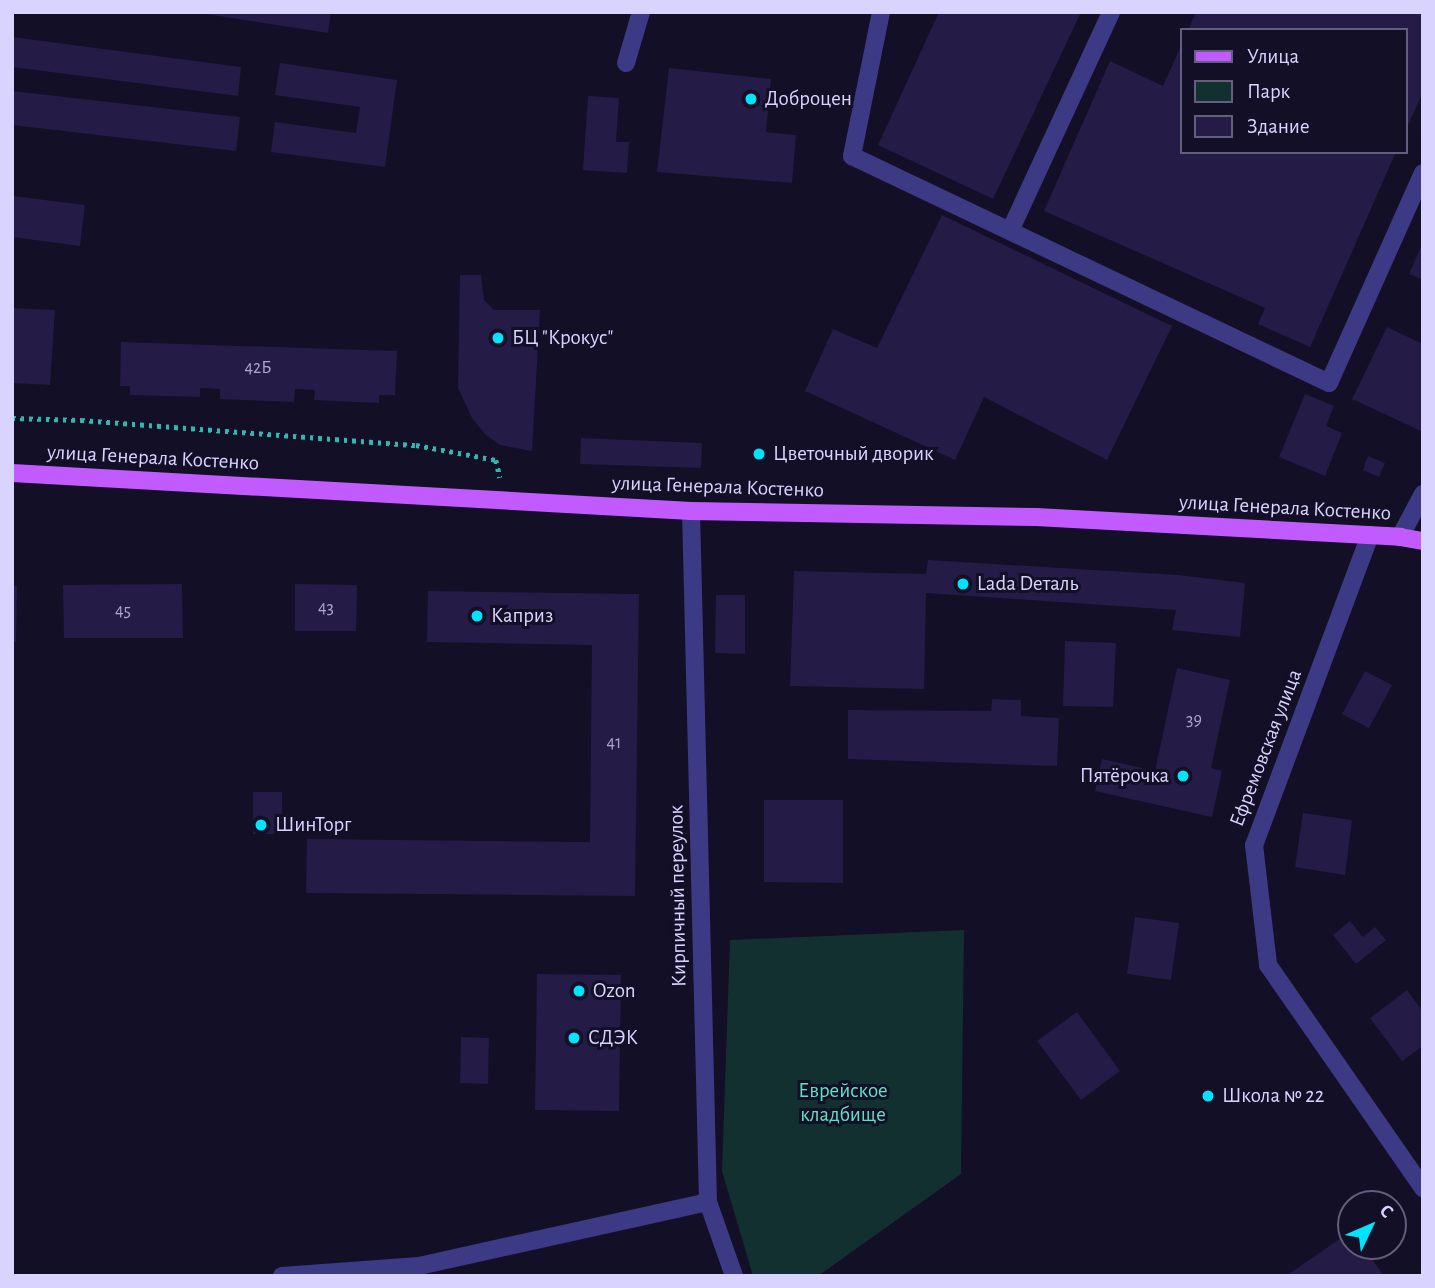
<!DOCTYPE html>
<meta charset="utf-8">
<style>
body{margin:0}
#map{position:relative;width:1435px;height:1288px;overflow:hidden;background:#130f26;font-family:"Alegreya Sans",sans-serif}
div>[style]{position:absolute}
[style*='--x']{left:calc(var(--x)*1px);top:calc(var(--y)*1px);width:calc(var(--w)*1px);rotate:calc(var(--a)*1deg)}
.green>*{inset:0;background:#12302f}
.building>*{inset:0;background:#241b47}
.path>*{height:4.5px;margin-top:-2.25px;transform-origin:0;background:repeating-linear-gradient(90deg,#2fb8b0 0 3.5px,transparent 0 8.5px)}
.minor>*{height:18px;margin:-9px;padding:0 9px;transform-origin:9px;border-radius:9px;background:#3d3a85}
.major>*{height:18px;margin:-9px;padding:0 9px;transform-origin:9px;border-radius:9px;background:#c25bff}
.dots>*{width:19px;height:19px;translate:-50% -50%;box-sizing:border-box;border:4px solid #130f26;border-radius:50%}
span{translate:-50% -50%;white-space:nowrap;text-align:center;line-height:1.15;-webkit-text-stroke:6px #130f26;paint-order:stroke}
.number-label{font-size:18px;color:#aca6d1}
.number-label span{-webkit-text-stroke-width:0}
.poi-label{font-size:21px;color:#d9d4ff}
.left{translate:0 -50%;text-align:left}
.right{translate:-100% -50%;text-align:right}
.street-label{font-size:21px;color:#d9d4ff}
.park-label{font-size:21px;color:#5fe0c0}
.frame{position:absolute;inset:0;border:14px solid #d9d4ff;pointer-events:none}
.legend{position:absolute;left:1180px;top:28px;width:228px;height:126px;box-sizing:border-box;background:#130f26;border:2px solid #625e7d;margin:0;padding:9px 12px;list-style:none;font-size:21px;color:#d9d4ff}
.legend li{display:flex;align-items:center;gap:14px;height:35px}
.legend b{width:35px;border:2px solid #625e7d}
.north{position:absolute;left:1337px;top:1190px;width:70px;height:70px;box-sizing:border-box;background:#130f26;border:2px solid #625e7d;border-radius:50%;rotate:46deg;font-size:19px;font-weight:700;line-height:28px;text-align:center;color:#d9d4ff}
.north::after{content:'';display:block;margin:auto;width:24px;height:32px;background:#00e5ff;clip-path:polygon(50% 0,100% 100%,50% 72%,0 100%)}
</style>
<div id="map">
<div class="green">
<div style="clip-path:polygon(964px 930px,961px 1174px,818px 1276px,753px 1276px,722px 1171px,730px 940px)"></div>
</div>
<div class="building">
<div style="clip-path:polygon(193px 12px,331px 12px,328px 33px)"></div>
<div style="clip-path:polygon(939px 12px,1081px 12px,993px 199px,878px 145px)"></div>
<div style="clip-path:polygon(1196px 12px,1423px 12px,1423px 92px,1405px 132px,1405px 30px,1188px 30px)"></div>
<div style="clip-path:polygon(12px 37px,241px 67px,238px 96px,12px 67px)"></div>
<div style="clip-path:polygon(1181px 46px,1181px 152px,1396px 152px,1310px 347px,1258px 324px,1265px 308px,1044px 211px,1110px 61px,1163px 86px)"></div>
<div style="clip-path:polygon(280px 63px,397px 80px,385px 167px,271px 152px,275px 122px,356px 133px,360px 107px,275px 95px)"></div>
<div style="clip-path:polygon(669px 68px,771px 79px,766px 132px,796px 135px,792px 183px,657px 172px)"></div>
<div style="clip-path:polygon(12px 91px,240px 117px,236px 151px,12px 125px)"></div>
<div style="clip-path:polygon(588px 96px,619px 98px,616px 142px,629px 142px,627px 173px,583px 170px)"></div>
<div style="clip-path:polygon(13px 196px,85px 205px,80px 246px,12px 237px)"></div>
<div style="clip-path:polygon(942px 215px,1172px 326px,1107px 460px,984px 397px,955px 460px,805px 391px,833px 329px,877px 348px)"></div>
<div style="clip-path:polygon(1423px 242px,1423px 280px,1409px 274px)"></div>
<div style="clip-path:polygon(460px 275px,481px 275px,484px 300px,494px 310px,540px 310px,532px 451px,500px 445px,485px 434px,472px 418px,458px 388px)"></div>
<div style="clip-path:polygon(12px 308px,55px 310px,50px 385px,12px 383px)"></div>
<div style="clip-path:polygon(1387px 327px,1423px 344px,1421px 431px,1352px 399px)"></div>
<div style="clip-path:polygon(121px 342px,397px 351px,395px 395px,379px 395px,379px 403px,314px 400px,315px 390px,295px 389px,294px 402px,220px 399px,220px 389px,200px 388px,200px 397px,130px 395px,130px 386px,120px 386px)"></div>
<div style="clip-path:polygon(1305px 394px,1334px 406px,1326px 426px,1342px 433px,1325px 476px,1279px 457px)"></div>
<div style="clip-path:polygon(581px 438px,702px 443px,701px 468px,580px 464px)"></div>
<div style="clip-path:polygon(1368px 456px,1385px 463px,1379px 477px,1363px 470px)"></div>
<div style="clip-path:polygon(928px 560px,1178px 575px,1245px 583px,1240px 637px,1172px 630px,1176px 610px,926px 593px,924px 689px,790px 686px,794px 571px,926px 574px)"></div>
<div style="clip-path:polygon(182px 584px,183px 638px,64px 638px,63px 585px)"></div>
<div style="clip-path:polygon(295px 584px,357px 585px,356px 631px,295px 631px)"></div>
<div style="clip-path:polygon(12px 585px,17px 586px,16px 642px,12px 642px)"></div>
<div style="clip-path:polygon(428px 591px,639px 594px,635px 896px,306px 893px,307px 839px,590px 842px,592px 645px,427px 642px)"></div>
<div style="clip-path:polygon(716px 595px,745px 595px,745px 654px,715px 653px)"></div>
<div style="clip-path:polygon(1065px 641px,1116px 643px,1113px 707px,1063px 706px)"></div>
<div style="clip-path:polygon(1177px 668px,1230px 680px,1211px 768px,1222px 771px,1212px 817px,1095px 791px,1102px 759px,1155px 771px)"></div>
<div style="clip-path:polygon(1365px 671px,1392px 685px,1369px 728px,1342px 714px)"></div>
<div style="clip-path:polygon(992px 699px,1021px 700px,1021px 716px,1059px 718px,1057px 766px,848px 759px,848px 710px,991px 711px)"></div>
<div style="clip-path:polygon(253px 792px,282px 792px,282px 834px,253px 834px)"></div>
<div style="clip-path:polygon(764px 800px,843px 800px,843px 883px,764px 882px)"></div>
<div style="clip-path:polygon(1303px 813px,1352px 820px,1345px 875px,1295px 867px)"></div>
<div style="clip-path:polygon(1135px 917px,1179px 923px,1171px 980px,1127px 974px)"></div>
<div style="clip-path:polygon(1350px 921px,1363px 937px,1375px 927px,1386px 940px,1356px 964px,1333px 935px)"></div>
<div style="clip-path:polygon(537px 974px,621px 975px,619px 1111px,535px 1110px)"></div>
<div style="clip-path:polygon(1407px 990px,1423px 1012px,1423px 1046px,1402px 1061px,1370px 1018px)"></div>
<div style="clip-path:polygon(1077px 1012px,1120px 1071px,1081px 1100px,1037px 1041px)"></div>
<div style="clip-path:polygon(461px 1037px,489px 1038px,488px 1084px,460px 1083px)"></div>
<div style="clip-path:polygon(1351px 1231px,1351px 1246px,1363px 1246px,1384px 1276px,1286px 1276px)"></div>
</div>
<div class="path">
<div style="--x:12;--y:418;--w:69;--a:1.7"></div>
<div style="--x:81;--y:420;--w:336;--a:4.3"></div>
<div style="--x:416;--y:445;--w:81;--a:10.6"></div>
<div style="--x:496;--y:460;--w:18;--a:77"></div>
</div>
<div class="minor">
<div style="--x:881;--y:12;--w:147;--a:101.4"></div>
<div style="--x:852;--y:156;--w:528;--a:25.45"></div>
<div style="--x:1329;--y:383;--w:230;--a:-65.9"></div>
<div style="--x:626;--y:63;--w:53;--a:-73.6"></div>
<div style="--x:1010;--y:231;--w:241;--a:-65.2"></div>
<div style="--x:691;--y:511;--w:691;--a:88.59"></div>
<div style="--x:708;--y:1202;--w:78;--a:70.6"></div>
<div style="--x:1370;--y:535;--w:331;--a:110.5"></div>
<div style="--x:1254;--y:845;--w:121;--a:83.3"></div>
<div style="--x:1268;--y:965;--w:272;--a:55.2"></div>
<div style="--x:1400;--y:537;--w:49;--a:-61.9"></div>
<div style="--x:282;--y:1276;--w:137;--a:-4.2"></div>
<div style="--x:419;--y:1266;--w:296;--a:-12.5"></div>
</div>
<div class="major">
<div style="--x:12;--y:473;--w:680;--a:3.2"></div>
<div style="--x:691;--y:511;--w:345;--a:1"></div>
<div style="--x:1036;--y:517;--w:365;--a:3.1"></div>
<div style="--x:1400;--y:537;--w:23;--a:10"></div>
</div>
<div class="dots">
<div style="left:751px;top:99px;background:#00e5ff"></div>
<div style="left:498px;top:338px;background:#00e5ff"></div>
<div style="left:759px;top:454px;background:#00e5ff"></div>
<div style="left:963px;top:584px;background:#00e5ff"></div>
<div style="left:477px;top:616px;background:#00e5ff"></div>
<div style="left:1183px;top:776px;background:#00e5ff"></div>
<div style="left:261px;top:825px;background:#00e5ff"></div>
<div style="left:579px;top:991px;background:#00e5ff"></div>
<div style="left:574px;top:1038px;background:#00e5ff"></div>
<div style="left:1208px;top:1096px;background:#00e5ff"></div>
</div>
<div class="number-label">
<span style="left:258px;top:368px">42Б</span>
<span style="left:326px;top:608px">43</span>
<span style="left:123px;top:611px">45</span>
<span style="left:1194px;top:720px">39</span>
<span style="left:614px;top:743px">41</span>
</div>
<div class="poi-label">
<span class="left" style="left:765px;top:99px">Доброцен</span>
<span class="left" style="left:512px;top:338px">БЦ "Крокус"</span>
<span class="left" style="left:773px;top:454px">Цветочный дворик</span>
<span class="left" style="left:977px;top:584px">Lada Dеталь</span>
<span class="left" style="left:491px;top:616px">Каприз</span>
<span class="right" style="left:1169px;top:776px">Пятёрочка</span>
<span class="left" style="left:275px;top:825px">ШинТорг</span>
<span class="left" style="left:593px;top:991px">Ozon</span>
<span class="left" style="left:588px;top:1038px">СДЭК</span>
<span class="left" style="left:1222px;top:1096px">Школа № 22</span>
</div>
<div class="street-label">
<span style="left:153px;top:458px;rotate:3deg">улица Генерала Костенко</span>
<span style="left:718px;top:487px;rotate:2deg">улица Генерала Костенко</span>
<span style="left:1285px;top:508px;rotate:3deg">улица Генерала Костенко</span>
<span style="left:1266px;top:748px;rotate:-69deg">Ефремовская улица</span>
<span style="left:678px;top:896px;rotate:-91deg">Кирпичный переулок</span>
</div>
<div class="park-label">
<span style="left:843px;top:1103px">Еврейское<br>кладбище</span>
</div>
<div class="frame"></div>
<ul class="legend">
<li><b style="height:9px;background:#c25bff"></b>Улица</li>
<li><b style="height:19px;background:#12302f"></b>Парк</li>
<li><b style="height:19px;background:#241b47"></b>Здание</li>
</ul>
<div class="north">С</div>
</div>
